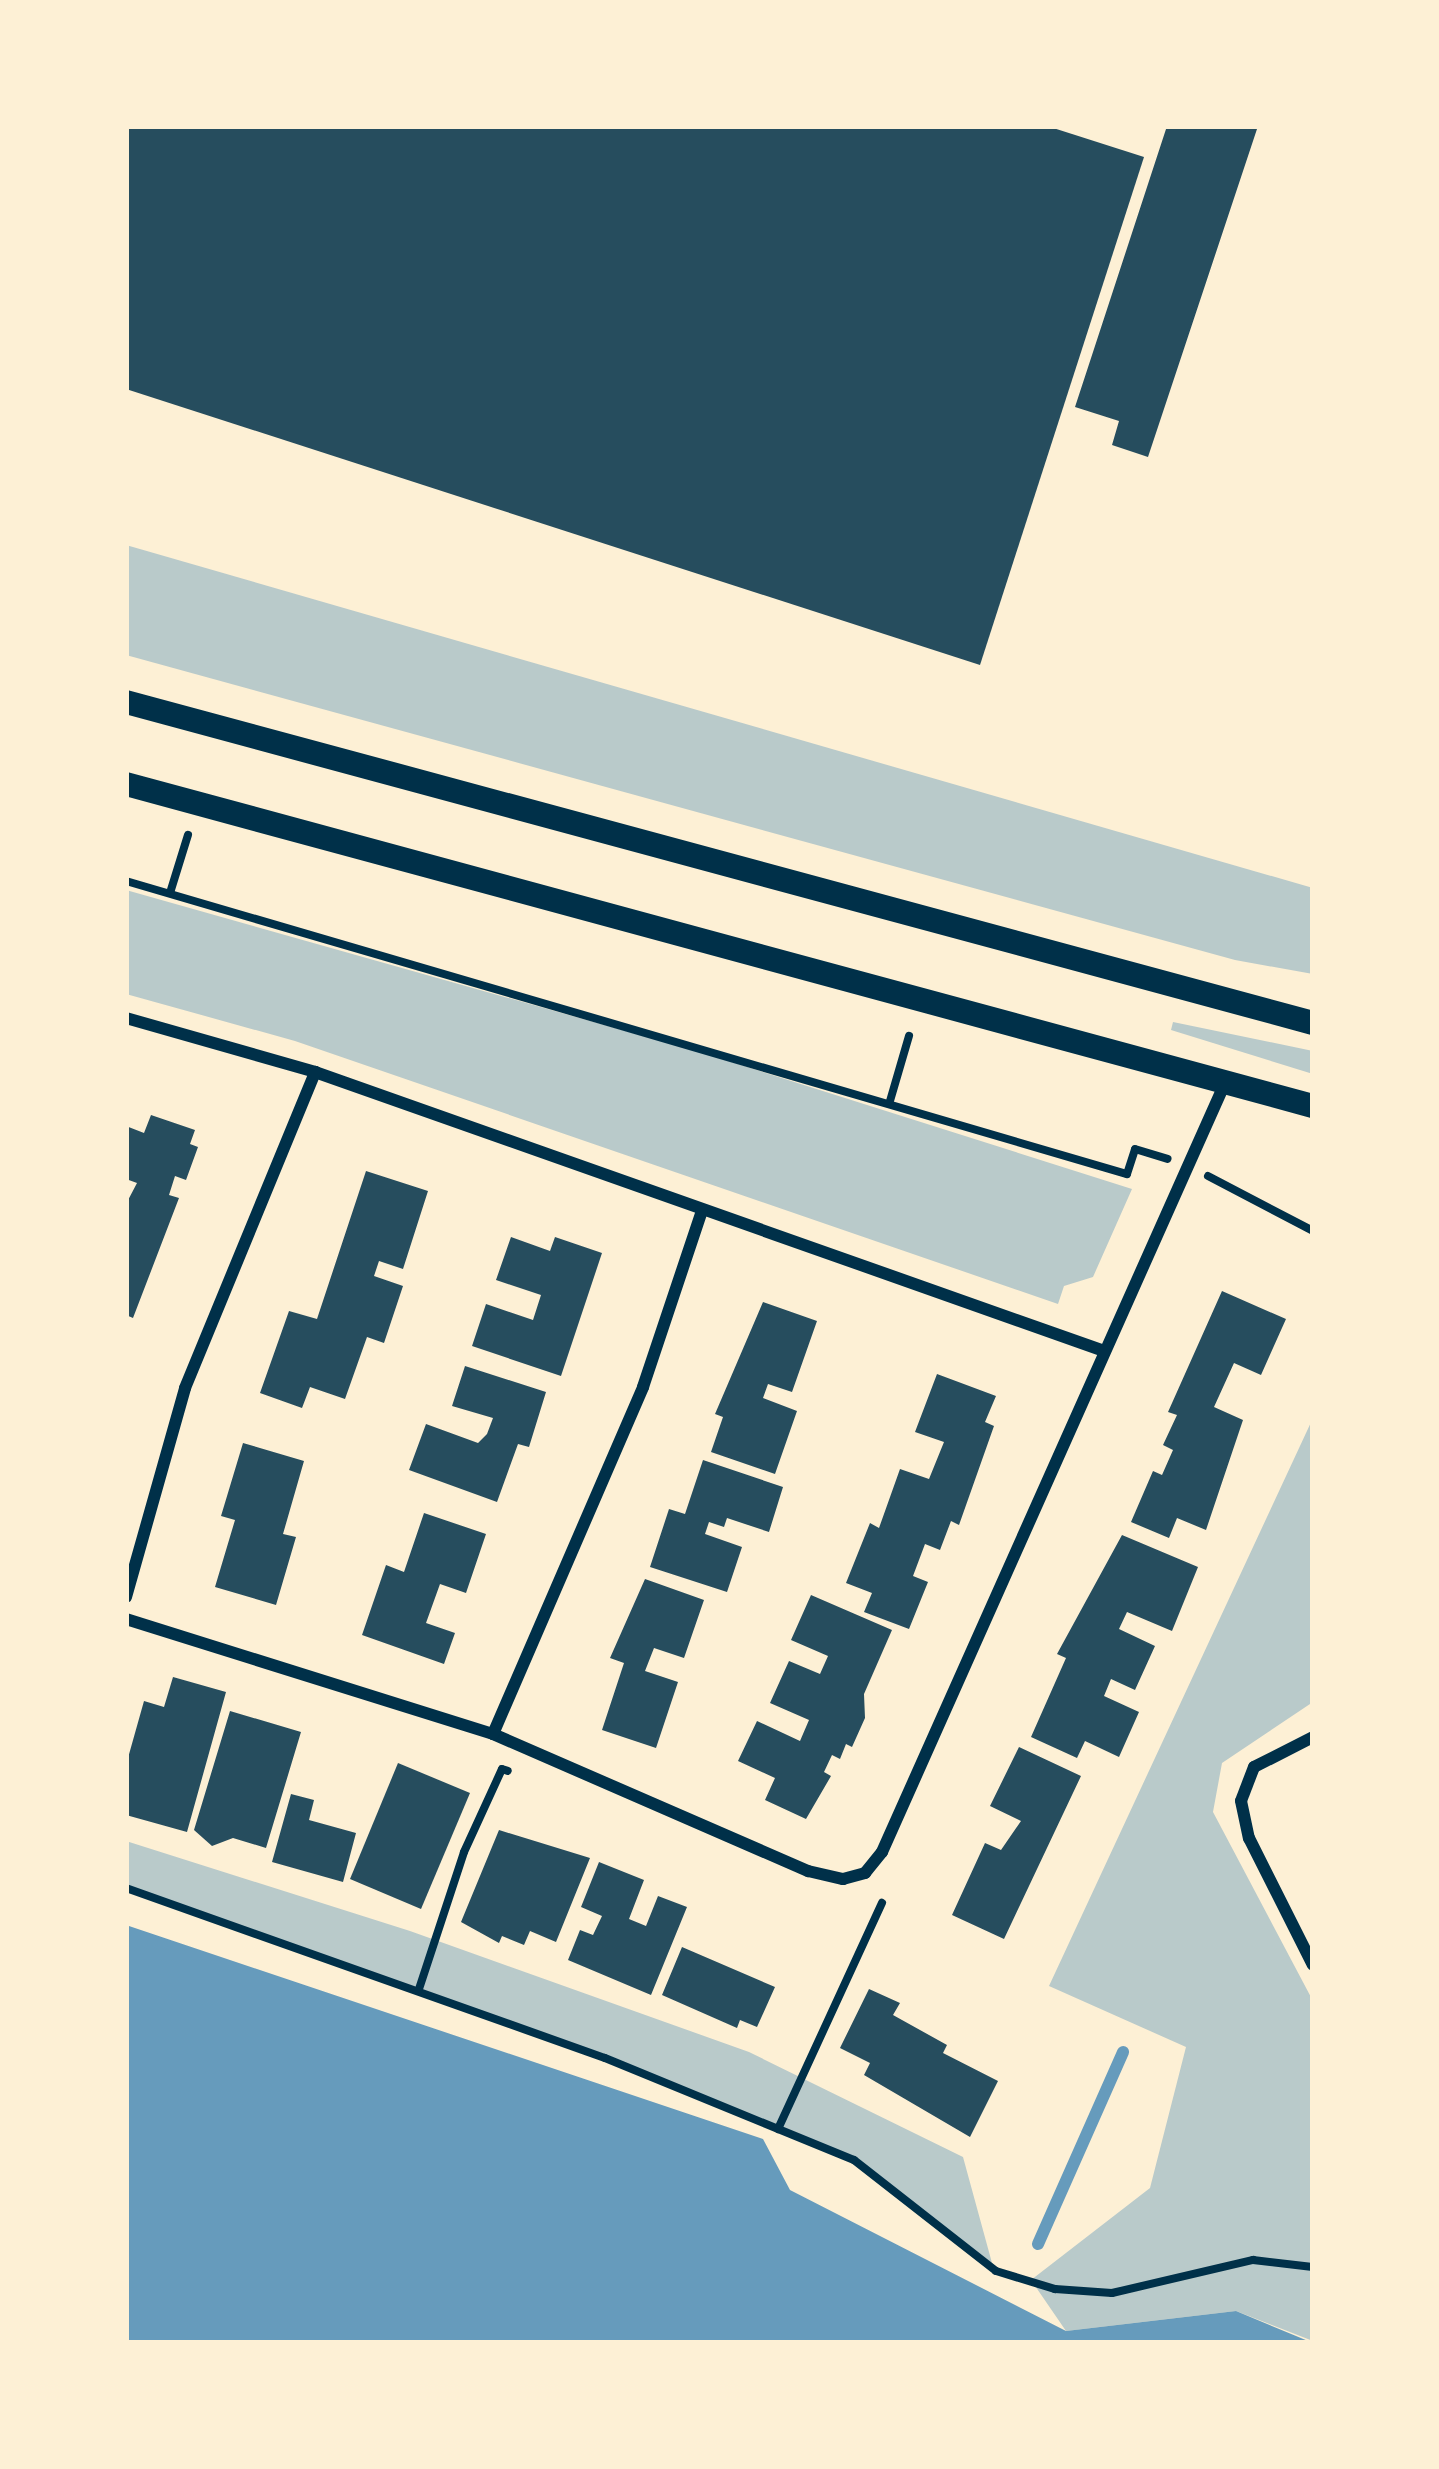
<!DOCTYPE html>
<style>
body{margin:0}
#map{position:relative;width:1439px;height:2469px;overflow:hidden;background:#fdf0d5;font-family:Barlow,sans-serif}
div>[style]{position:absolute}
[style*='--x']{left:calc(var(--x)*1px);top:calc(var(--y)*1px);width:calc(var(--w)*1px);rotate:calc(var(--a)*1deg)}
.green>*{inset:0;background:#b9caca}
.water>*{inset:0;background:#669bbc}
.stream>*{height:12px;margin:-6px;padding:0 6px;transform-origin:6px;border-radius:6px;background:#669bbc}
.building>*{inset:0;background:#264d5e}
.path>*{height:8px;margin:-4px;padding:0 4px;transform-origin:4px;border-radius:4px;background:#003049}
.minor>*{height:12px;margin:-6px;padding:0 6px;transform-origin:6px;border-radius:6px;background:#003049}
.secondary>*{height:24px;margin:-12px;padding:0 12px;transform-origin:12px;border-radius:12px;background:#003049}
span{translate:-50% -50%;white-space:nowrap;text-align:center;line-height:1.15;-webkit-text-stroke:9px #fdf0d5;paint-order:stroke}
.frame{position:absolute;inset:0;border:129px solid #fdf0d5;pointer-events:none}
</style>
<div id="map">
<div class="green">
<div style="clip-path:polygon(126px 545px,1313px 888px,1313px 974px,1235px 960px,126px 655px)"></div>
<div style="clip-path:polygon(126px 890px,700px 1052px,1132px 1189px,1093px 1277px,1064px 1286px,1058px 1304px,295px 1041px,126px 994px)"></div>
<div style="clip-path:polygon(1173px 1022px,1313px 1051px,1313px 1074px,1171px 1030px)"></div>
<div style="clip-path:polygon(1313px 1418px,1313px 1702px,1222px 1763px,1213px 1812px,1313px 2001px,1313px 2341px,1236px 2311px,1066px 2331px,1031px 2280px,1150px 2188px,1186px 2047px,1049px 1986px)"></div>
<div style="clip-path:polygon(126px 1841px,410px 1931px,749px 2052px,963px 2157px,992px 2263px,854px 2160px,605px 2058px,126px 1888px)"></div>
</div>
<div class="water">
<div style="clip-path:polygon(126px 1925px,763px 2139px,790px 2190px,1066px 2331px,1236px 2311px,1313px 2343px,126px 2343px)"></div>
</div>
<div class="stream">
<div style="--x:1038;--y:2244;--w:210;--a:-66.1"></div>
</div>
<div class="building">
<div style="clip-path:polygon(126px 126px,1047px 126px,1144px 157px,980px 665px,126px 389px)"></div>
<div style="clip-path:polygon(1167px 126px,1258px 126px,1148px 457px,1112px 445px,1119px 421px,1075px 407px)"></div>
<div style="clip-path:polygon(151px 1115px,195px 1130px,190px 1144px,198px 1147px,186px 1180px,175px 1176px,169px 1195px,179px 1198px,133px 1318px,126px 1315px,126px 1204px,137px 1183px,126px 1179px,126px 1126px,144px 1133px)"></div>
<div style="clip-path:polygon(366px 1171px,428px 1191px,403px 1269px,379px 1261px,374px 1276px,403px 1286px,384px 1343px,367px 1337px,345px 1399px,310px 1387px,302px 1408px,260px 1393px,289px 1311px,317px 1319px)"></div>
<div style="clip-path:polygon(511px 1237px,550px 1251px,555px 1237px,602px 1253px,561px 1376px,472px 1346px,486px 1304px,533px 1320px,541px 1295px,496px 1280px)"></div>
<div style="clip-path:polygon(1222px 1291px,1286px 1319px,1261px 1375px,1234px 1363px,1214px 1407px,1243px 1420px,1206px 1530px,1177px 1518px,1169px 1538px,1131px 1522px,1153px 1471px,1162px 1475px,1173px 1450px,1163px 1445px,1177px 1415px,1168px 1412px)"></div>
<div style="clip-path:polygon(763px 1302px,817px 1321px,792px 1392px,768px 1384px,763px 1398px,797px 1411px,775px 1474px,711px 1452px,723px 1417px,715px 1414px)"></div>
<div style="clip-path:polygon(465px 1366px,546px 1392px,529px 1447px,518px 1444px,497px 1502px,409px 1470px,426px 1424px,478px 1443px,487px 1434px,493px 1418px,452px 1406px)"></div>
<div style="clip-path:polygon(937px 1374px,996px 1396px,985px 1422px,994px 1426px,959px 1525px,951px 1521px,940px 1550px,925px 1544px,913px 1576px,928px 1582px,909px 1629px,864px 1612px,872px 1593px,846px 1583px,870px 1523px,879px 1528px,900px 1469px,929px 1479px,944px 1442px,915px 1432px)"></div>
<div style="clip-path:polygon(243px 1443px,304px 1461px,283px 1534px,296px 1537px,276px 1605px,215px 1587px,235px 1520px,221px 1516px)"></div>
<div style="clip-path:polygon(703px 1460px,783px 1487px,769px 1532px,727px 1518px,724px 1527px,709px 1522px,705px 1534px,742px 1547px,727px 1592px,650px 1567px,669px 1509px,685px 1514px)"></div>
<div style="clip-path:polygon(424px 1513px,486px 1534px,466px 1593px,440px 1584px,426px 1623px,455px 1633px,444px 1664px,362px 1635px,386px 1565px,404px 1572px)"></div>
<div style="clip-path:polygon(1122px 1535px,1198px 1567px,1172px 1631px,1127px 1612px,1119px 1629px,1155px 1646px,1135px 1690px,1111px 1679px,1104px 1696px,1139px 1712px,1119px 1757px,1085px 1741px,1077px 1758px,1031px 1737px,1066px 1658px,1057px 1654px)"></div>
<div style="clip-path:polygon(645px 1579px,704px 1600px,684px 1658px,654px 1648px,645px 1671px,678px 1682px,656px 1748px,602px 1730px,624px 1663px,610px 1658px)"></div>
<div style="clip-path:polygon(811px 1595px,892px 1630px,864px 1694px,865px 1718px,852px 1747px,846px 1744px,840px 1759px,832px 1755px,824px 1772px,831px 1776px,806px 1819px,765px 1800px,775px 1778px,738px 1761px,757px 1721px,800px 1741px,809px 1720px,770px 1703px,789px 1661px,820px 1674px,828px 1656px,791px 1640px)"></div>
<div style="clip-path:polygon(173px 1677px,226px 1692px,187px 1832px,126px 1815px,126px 1765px,144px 1701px,164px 1707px)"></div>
<div style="clip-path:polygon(230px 1711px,301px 1732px,266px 1848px,233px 1838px,212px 1846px,194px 1830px)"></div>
<div style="clip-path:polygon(1019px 1747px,1081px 1776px,1004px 1939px,952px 1915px,985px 1843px,1001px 1850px,1021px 1821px,990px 1806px)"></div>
<div style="clip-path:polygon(398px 1763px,470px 1793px,421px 1909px,350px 1879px)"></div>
<div style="clip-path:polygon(291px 1794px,314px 1800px,309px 1820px,356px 1833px,343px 1882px,272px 1862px)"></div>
<div style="clip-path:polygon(499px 1830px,590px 1858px,556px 1942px,530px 1931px,524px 1945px,502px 1936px,499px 1943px,461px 1922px)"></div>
<div style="clip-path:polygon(599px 1862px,644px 1880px,629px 1919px,646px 1926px,658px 1896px,687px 1907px,651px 1995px,568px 1960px,580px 1930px,593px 1935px,602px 1916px,581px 1907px)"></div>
<div style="clip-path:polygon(682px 1947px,775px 1987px,757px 2027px,740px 2020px,737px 2028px,662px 1995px)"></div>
<div style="clip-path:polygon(869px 1989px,900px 2003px,893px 2015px,947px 2045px,943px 2053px,998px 2081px,970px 2137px,864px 2075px,870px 2063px,840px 2048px)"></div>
</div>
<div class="path">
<div style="--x:126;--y:881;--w:1043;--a:16.32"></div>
<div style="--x:1127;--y:1174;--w:26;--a:-72"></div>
<div style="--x:1135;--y:1149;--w:34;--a:17"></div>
<div style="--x:170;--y:893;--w:61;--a:-72.8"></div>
<div style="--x:890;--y:1101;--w:68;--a:-73.7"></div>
<div style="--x:1208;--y:1176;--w:119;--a:27.6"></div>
<div style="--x:126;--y:1888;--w:508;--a:19.54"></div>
<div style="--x:605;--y:2058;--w:269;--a:22.3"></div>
<div style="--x:854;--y:2160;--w:180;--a:38"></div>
<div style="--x:996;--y:2271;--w:62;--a:17"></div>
<div style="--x:1055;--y:2289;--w:57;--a:4"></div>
<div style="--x:1112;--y:2293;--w:145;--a:-13.2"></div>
<div style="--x:1253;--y:2260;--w:60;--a:6.7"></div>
<div style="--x:419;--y:1989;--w:144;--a:-71.8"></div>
<div style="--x:464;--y:1852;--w:91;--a:-65.4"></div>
<div style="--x:502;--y:1769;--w:6;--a:18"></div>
<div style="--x:778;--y:2129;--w:249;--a:-65.3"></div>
</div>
<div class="minor">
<div style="--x:126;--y:1018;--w:197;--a:15.9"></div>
<div style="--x:315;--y:1072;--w:837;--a:19.47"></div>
<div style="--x:126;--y:1597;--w:217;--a:-74.2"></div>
<div style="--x:185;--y:1388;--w:342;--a:-67.6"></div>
<div style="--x:126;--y:1619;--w:385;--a:17.4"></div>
<div style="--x:493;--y:1734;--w:344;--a:23.5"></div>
<div style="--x:808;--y:1871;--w:36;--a:13"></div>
<div style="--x:843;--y:1879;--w:23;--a:-15"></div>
<div style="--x:865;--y:1873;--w:27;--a:-51"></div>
<div style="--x:882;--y:1852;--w:842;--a:-65.96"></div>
<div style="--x:493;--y:1734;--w:378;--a:-66.6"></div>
<div style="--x:643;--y:1387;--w:186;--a:-71.5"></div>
<div style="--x:1313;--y:1737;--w:66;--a:153"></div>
<div style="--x:1254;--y:1767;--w:36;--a:111"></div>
<div style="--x:1241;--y:1801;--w:38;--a:78"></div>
<div style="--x:1249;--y:1838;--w:142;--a:63.3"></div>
</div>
<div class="secondary">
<div style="--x:126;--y:702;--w:1230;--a:15.13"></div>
<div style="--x:126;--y:784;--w:1230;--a:15.18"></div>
</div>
<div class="frame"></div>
</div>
